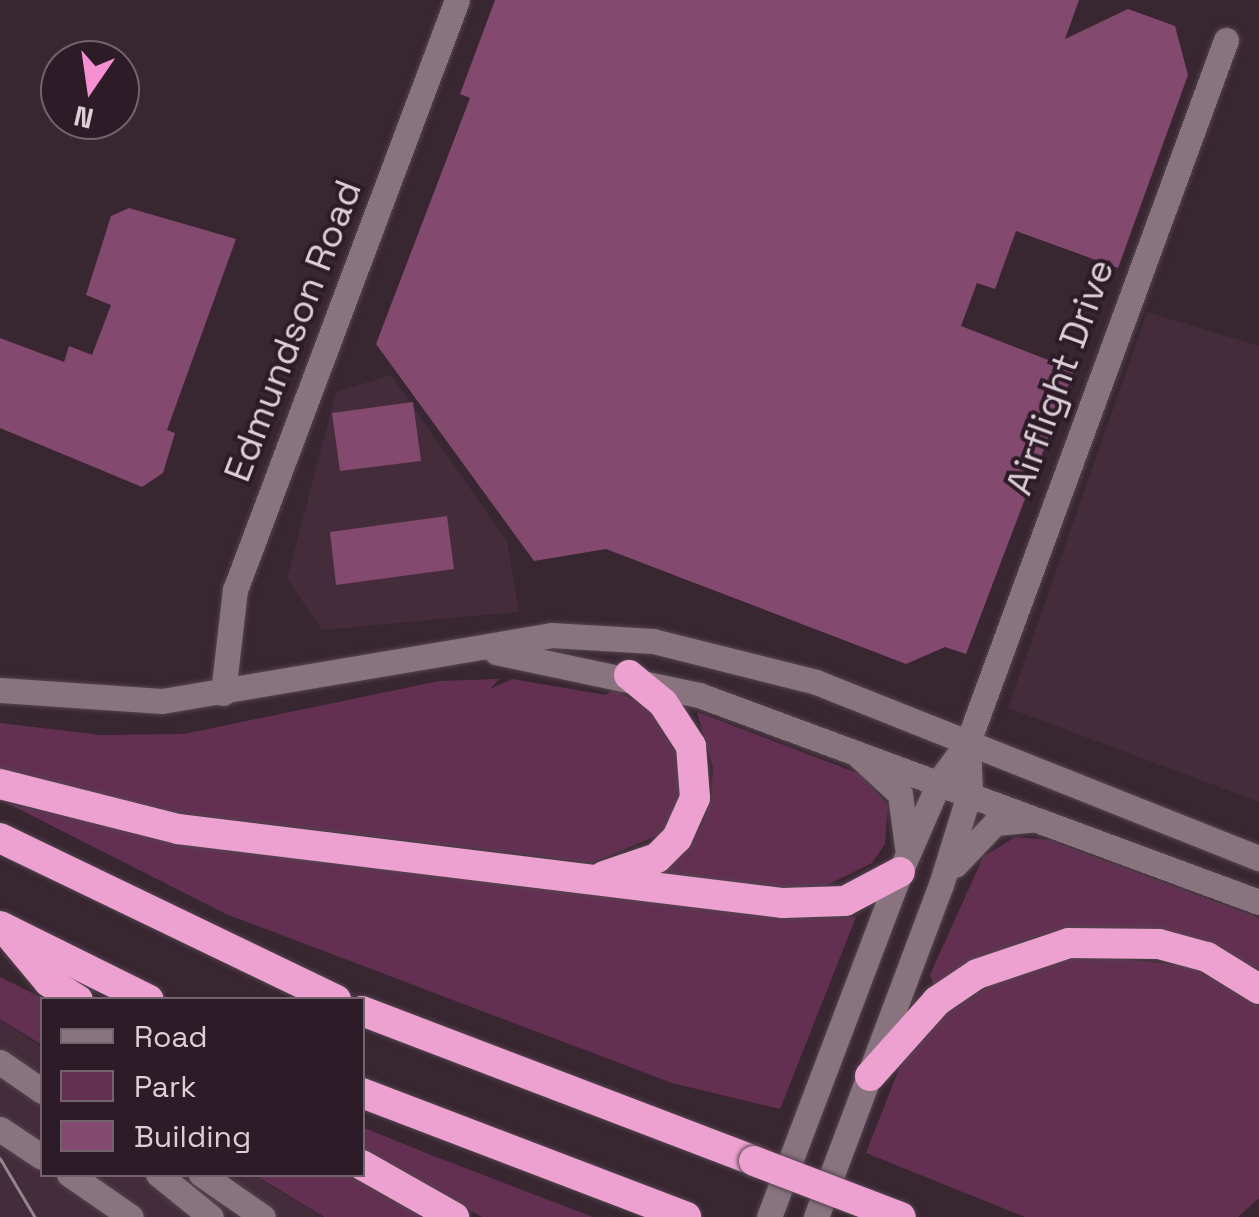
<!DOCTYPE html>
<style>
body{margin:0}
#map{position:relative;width:1259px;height:1217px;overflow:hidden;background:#382631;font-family:"Space Grotesk",sans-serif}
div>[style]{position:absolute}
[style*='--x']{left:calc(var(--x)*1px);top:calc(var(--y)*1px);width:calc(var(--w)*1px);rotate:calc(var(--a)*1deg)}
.built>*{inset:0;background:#442c3b}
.green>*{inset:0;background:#643052}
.building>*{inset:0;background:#84496f}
.roads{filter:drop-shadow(0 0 2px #54444e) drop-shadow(0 0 2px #54444e)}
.minor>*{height:25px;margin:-12.5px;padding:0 12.5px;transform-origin:12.5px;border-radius:12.5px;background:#88737f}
.highway>*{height:30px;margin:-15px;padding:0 15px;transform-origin:15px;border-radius:15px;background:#eda1d0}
.tram>*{height:2.5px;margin:-1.25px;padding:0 1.25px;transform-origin:1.25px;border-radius:1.25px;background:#94858e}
.bridges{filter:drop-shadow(0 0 2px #54444e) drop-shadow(0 0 2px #54444e)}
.highway-bridge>*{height:30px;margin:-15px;padding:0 15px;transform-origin:15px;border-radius:15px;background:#eda1d0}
span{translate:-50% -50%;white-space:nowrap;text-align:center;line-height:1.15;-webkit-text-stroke:8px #2d1c27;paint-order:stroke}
.street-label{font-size:38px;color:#dbced5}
.legend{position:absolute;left:40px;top:997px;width:325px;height:180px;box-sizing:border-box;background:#2d1c27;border:2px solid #73636d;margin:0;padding:12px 18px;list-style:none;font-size:30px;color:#dbced5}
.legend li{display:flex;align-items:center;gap:20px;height:50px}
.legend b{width:50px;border:2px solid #73636d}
.north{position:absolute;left:40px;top:40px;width:100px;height:100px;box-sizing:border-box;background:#2d1c27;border:2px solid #73636d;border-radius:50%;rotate:193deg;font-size:28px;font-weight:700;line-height:40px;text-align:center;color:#dbced5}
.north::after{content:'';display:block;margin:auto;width:35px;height:45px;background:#f590d1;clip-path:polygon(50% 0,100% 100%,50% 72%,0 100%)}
</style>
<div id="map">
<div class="built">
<div style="clip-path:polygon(1147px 312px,1259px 346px,1259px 802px,1008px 708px)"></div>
<div style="clip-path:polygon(391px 375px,507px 541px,519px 612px,322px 630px,287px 579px,336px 392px)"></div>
<div style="clip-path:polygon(0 1020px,42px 1047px,42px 1174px,254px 1175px,322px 1217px,0 1217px)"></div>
</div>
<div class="green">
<div style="clip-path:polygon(499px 679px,490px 689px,512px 679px,606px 695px,614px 689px,649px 709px,680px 760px,680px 798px,661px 834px,592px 863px,153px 810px,0 768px,0 723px,100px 735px,184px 734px,439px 681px)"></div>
<div style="clip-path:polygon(697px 712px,860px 774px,888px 805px,885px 844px,872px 863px,815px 891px,664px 874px,701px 826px,711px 800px,713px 768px)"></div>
<div style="clip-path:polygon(7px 803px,157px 837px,796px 918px,856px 917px,780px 1109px,672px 1083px,226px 914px)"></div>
<div style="clip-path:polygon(1015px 837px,1049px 840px,1259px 918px,1259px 969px,1161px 930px,1069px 928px,1023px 941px,934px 986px,930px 975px,983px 857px)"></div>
<div style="clip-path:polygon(1084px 955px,1190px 966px,1259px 1006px,1259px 1198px,1238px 1217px,1025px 1217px,866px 1153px,902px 1061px,941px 1017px,1001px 978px)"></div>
<div style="clip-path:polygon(0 977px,44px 999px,42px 1045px,0 1019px)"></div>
<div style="clip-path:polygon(362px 1127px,431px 1155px,593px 1217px,482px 1217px,363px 1150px)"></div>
<div style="clip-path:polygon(255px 1175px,357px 1175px,428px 1217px,324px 1217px)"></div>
</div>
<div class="building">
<div style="clip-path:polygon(495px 0,1079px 0,1065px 39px,1128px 9px,1175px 26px,1188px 75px,1118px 268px,1016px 231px,995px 289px,977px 283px,961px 326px,1074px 370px,966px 654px,945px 647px,906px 664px,606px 549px,534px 561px,376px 344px,470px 98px,460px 94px)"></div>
<div style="clip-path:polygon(129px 208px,236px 239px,167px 430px,175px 433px,163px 473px,142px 487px,0 428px,0 338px,64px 362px,69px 346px,92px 355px,111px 305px,86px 295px,111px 216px)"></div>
<div style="clip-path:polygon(413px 402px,421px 461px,340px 471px,332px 413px)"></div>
<div style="clip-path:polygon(447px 516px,454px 569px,336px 585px,330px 532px)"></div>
</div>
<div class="roads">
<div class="minor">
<div style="--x:496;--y:652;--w:208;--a:12"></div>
<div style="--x:699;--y:695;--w:597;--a:20.29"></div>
<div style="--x:0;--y:690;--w:162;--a:3.9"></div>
<div style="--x:162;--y:701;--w:395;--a:-9.6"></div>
<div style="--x:551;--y:635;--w:102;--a:3.4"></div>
<div style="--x:653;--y:641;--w:168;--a:14.1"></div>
<div style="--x:816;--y:682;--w:477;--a:21.7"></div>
<div style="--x:223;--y:693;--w:104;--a:-83.4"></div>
<div style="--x:235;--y:590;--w:630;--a:-69.38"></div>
<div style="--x:859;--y:756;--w:56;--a:42.8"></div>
<div style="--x:900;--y:794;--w:53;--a:82.5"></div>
<div style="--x:955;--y:865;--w:58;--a:-46.4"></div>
<div style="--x:995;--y:823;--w:36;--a:-5"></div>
<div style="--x:0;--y:1062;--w:51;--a:34.6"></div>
<div style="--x:0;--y:1129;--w:50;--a:33.7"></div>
<div style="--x:69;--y:1174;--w:75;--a:34.7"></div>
<div style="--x:158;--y:1174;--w:68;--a:39.1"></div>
<div style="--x:201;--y:1174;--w:75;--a:34.7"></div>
<div style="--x:769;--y:1217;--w:369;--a:-69.2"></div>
<div style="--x:900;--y:872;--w:100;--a:-66.5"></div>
<div style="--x:940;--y:780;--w:47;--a:-53.6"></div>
<div style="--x:968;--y:742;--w:748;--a:-69.82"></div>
<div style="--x:816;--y:1217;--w:355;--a:-69.4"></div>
<div style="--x:941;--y:885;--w:98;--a:-72.9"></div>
<div style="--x:970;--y:791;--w:49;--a:-92.3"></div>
</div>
<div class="highway">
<div style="--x:0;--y:784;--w:184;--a:14.2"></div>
<div style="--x:178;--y:829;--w:610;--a:6.97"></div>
<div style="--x:783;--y:903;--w:62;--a:-1.8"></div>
<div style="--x:845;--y:901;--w:62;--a:-27.8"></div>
<div style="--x:0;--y:838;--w:373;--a:25.7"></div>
<div style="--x:604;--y:876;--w:56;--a:-18.8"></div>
<div style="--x:657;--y:858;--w:28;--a:-45"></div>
<div style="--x:677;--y:838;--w:44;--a:-65.8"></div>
<div style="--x:695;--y:798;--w:52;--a:-94.4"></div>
<div style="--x:691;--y:746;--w:51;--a:-123.1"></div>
<div style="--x:663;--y:703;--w:44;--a:-140.5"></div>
<div style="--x:0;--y:926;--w:166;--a:26.4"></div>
<div style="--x:13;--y:939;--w:56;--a:50.1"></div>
<div style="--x:49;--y:982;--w:34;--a:32"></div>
<div style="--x:362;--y:1011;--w:420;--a:20.9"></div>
<div style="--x:870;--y:1076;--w:101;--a:-48.2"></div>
<div style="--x:937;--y:1001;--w:48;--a:-34"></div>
<div style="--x:977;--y:974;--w:97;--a:-18.6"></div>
<div style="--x:1069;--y:943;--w:90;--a:0.6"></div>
<div style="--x:1159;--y:944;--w:50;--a:15.2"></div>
<div style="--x:1207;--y:957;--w:61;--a:31.6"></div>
<div style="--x:362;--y:1093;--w:347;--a:20.9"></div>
<div style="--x:362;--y:1165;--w:106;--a:29.5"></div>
</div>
</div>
<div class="tram">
<div style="--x:0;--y:1158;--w:69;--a:59.3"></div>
</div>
<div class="bridges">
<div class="highway-bridge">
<div style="--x:754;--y:1161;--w:157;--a:20.9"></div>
</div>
</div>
<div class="street-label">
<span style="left:293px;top:331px;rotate:-69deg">Edmundson Road</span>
<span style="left:1060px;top:377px;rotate:-70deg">Airflight Drive</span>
</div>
<ul class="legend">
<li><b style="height:12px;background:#88737f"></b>Road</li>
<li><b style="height:28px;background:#643052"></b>Park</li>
<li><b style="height:28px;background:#84496f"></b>Building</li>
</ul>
<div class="north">N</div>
</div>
